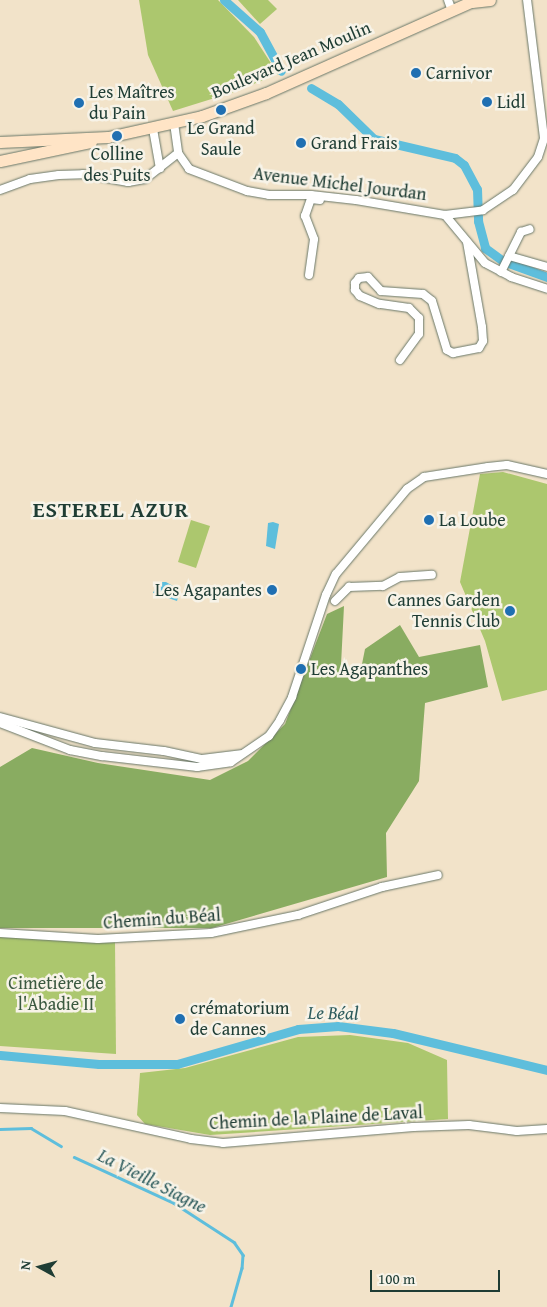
<!DOCTYPE html>
<meta charset="utf-8">
<style>
body{margin:0}
#map{position:relative;width:547px;height:1307px;overflow:hidden;background:#f2e3c9;font-family:"Gentium Book Plus",serif}
div>[style]{position:absolute}
[style*='--x']{left:calc(var(--x)*1px);top:calc(var(--y)*1px);width:calc(var(--w)*1px);rotate:calc(var(--a)*1deg)}
.green>*{inset:0;background:#acc76e}
.forest>*{inset:0;background:#89ac61}
.water>*{inset:0;background:#5ebedc}
.stream>*{height:2.5px;margin:-1.25px;padding:0 1.25px;transform-origin:1.25px;border-radius:1.25px;background:#5ebedc}
.canal>*{height:9px;margin:-4.5px;padding:0 4.5px;transform-origin:4.5px;border-radius:4.5px;background:#5ebedc}
.roads{filter:drop-shadow(0 0 1px #697768) drop-shadow(0 0 1px #697768)}
.street>*{height:8px;margin:-4px;padding:0 4px;transform-origin:4px;border-radius:4px;background:#fff}
.secondary>*{height:11px;margin:-5.5px;padding:0 5.5px;transform-origin:5.5px;border-radius:5.5px;background:#ffe4c6}
.dots>*{width:14px;height:14px;translate:-50% -50%;box-sizing:border-box;border:2px solid #f7f3e8;border-radius:50%}
span{translate:-50% -50%;white-space:nowrap;text-align:center;line-height:1.15;-webkit-text-stroke:5px #f7f3e8;paint-order:stroke}
.street-label{font-size:18px;color:#1f3d34}
.poi-label{font-size:18px;color:#1f3d34}
.left{translate:0 -50%;text-align:left}
.right{translate:-100% -50%;text-align:right}
.park-label{font-size:18px;color:#3b5940}
.water-label{font-size:19px;color:#2f5d5e;font-style:italic}
.district-label{font-size:22px;color:#1f3d34;font-weight:700;letter-spacing:1px}
.north{position:absolute;left:15px;top:1242px;width:50px;height:50px;-webkit-text-stroke:4px #f7f3e8;paint-order:stroke;rotate:277deg;font-size:14px;font-weight:700;line-height:20px;text-align:center;color:#1f3d34}
.north::after{content:'';display:block;margin:auto;width:18px;height:22px;background:#1f3d34;clip-path:polygon(50% 0,100% 100%,50% 72%,0 100%)}
.scale{position:absolute;left:370px;top:1270px;width:130px;height:22px;box-sizing:border-box;border:2px solid #1f3d34;border-top:0;padding-left:6px;font-size:15px;line-height:18px;white-space:nowrap;color:#1f3d34;-webkit-text-stroke:4px #f7f3e8;paint-order:stroke}
</style>
<div id="map">
<div class="green">
<div style="clip-path:polygon(139px 0,218px 0,254px 37px,278px 74px,234px 92px,173px 111px,148px 55px)"></div>
<div style="clip-path:polygon(238px 0,268px 0,277px 9px,260px 24px)"></div>
<div style="clip-path:polygon(503px 472px,547px 484px,547px 690px,502px 701px,485px 641px,460px 582px,480px 474px)"></div>
<div style="clip-path:polygon(191px 520px,210px 526px,196px 568px,178px 562px)"></div>
<div style="clip-path:polygon(0 936px,115px 942px,116px 1054px,0 1046px)"></div>
<div style="clip-path:polygon(350px 1035px,408px 1043px,447px 1060px,448px 1119px,210px 1135px,145px 1124px,137px 1115px,140px 1073px,185px 1068px,298px 1037px)"></div>
</div>
<div class="forest">
<div style="clip-path:polygon(344px 606px,341px 665px,361px 669px,365px 649px,400px 625px,419px 657px,480px 645px,488px 687px,425px 703px,419px 781px,386px 833px,387px 877px,212px 928px,0 928px,0 767px,32px 748px,98px 763px,210px 780px,248px 761px,285px 724px,327px 614px)"></div>
</div>
<div class="water">
<div style="clip-path:polygon(273px 522px,279px 524px,275px 549px,266px 546px,268px 523px)"></div>
<div style="clip-path:polygon(158px 582px,166px 582px,180px 590px,177px 601px,153px 593px)"></div>
</div>
<div class="stream">
<div style="--x:0;--y:1129;--w:31;--a:-2"></div>
<div style="--x:31;--y:1128;--w:35;--a:31"></div>
<div style="--x:74;--y:1157;--w:110;--a:24.7"></div>
<div style="--x:174;--y:1203;--w:72;--a:33"></div>
<div style="--x:234;--y:1242;--w:16;--a:55"></div>
<div style="--x:243;--y:1255;--w:13;--a:94"></div>
<div style="--x:242;--y:1268;--w:41;--a:105.8"></div>
</div>
<div class="canal">
<div style="--x:224;--y:0;--w:48;--a:41.6"></div>
<div style="--x:260;--y:32;--w:44;--a:61.7"></div>
<div style="--x:311;--y:88;--w:31;--a:31"></div>
<div style="--x:338;--y:104;--w:50;--a:44.2"></div>
<div style="--x:374;--y:139;--w:83;--a:13.2"></div>
<div style="--x:455;--y:158;--w:11;--a:38"></div>
<div style="--x:464;--y:165;--w:27;--a:62"></div>
<div style="--x:477;--y:189;--w:32;--a:88"></div>
<div style="--x:478;--y:221;--w:28;--a:75"></div>
<div style="--x:485;--y:248;--w:22;--a:36"></div>
<div style="--x:503;--y:261;--w:47;--a:20"></div>
<div style="--x:0;--y:1055;--w:99;--a:5.2"></div>
<div style="--x:99;--y:1064;--w:78;--a:0"></div>
<div style="--x:177;--y:1064;--w:126;--a:-16.1"></div>
<div style="--x:298;--y:1029;--w:40;--a:-4.3"></div>
<div style="--x:338;--y:1026;--w:55;--a:7.3"></div>
<div style="--x:393;--y:1033;--w:158;--a:13.5"></div>
</div>
<div class="roads">
<div class="street">
<div style="--x:448;--y:0;--w:12;--a:70"></div>
<div style="--x:174;--y:123;--w:30;--a:82"></div>
<div style="--x:178;--y:153;--w:19;--a:55"></div>
<div style="--x:189;--y:169;--w:62;--a:20.8"></div>
<div style="--x:247;--y:191;--w:22;--a:10"></div>
<div style="--x:269;--y:195;--w:42;--a:0"></div>
<div style="--x:311;--y:195;--w:45;--a:6.3"></div>
<div style="--x:356;--y:200;--w:90;--a:9.6"></div>
<div style="--x:445;--y:215;--w:38;--a:-7"></div>
<div style="--x:483;--y:210;--w:36;--a:-34"></div>
<div style="--x:513;--y:190;--w:41;--a:-52.9"></div>
<div style="--x:538;--y:157;--w:20;--a:-72"></div>
<div style="--x:544;--y:138;--w:139;--a:-97"></div>
<div style="--x:153;--y:129;--w:40;--a:80"></div>
<div style="--x:0;--y:190;--w:32;--a:-20"></div>
<div style="--x:30;--y:179;--w:29;--a:-8"></div>
<div style="--x:59;--y:175;--w:24;--a:-2"></div>
<div style="--x:83;--y:174;--w:46;--a:10.1"></div>
<div style="--x:128;--y:182;--w:17;--a:-10"></div>
<div style="--x:145;--y:179;--w:42;--a:-38.2"></div>
<div style="--x:445;--y:215;--w:62;--a:50.2"></div>
<div style="--x:485;--y:263;--w:30;--a:28"></div>
<div style="--x:511;--y:277;--w:38;--a:18"></div>
<div style="--x:509;--y:256;--w:40;--a:16"></div>
<div style="--x:501;--y:272;--w:45;--a:-63.4"></div>
<div style="--x:521;--y:232;--w:9;--a:-18"></div>
<div style="--x:309;--y:275;--w:36;--a:-82"></div>
<div style="--x:314;--y:239;--w:25;--a:-111"></div>
<div style="--x:305;--y:216;--w:18;--a:-71"></div>
<div style="--x:311;--y:199;--w:9;--a:6"></div>
<div style="--x:400;--y:360;--w:32;--a:-54"></div>
<div style="--x:419;--y:334;--w:16;--a:-90"></div>
<div style="--x:419;--y:318;--w:14;--a:-135"></div>
<div style="--x:409;--y:308;--w:30;--a:-172"></div>
<div style="--x:379;--y:304;--w:21;--a:-157"></div>
<div style="--x:360;--y:296;--w:8;--a:-130"></div>
<div style="--x:355;--y:290;--w:7;--a:-90"></div>
<div style="--x:355;--y:283;--w:6;--a:-51"></div>
<div style="--x:359;--y:278;--w:9;--a:-6"></div>
<div style="--x:368;--y:277;--w:19;--a:47"></div>
<div style="--x:381;--y:291;--w:42;--a:4.1"></div>
<div style="--x:423;--y:294;--w:11;--a:38"></div>
<div style="--x:432;--y:301;--w:51;--a:73"></div>
<div style="--x:447;--y:350;--w:7;--a:27"></div>
<div style="--x:453;--y:353;--w:26;--a:-11"></div>
<div style="--x:479;--y:348;--w:8;--a:-60"></div>
<div style="--x:483;--y:341;--w:14;--a:-94"></div>
<div style="--x:482;--y:327;--w:86;--a:-100"></div>
<div style="--x:335;--y:601;--w:20;--a:-45"></div>
<div style="--x:349;--y:587;--w:34;--a:-2"></div>
<div style="--x:383;--y:586;--w:19;--a:-28"></div>
<div style="--x:400;--y:577;--w:32;--a:-4"></div>
<div style="--x:0;--y:717;--w:98;--a:15.3"></div>
<div style="--x:95;--y:743;--w:69;--a:6.6"></div>
<div style="--x:164;--y:751;--w:39;--a:12"></div>
<div style="--x:202;--y:759;--w:39;--a:-7"></div>
<div style="--x:0;--y:723;--w:75;--a:21.1"></div>
<div style="--x:70;--y:750;--w:33;--a:11"></div>
<div style="--x:102;--y:756;--w:96;--a:6.6"></div>
<div style="--x:197;--y:767;--w:34;--a:-8"></div>
<div style="--x:231;--y:762;--w:46;--a:-34.4"></div>
<div style="--x:269;--y:736;--w:19;--a:-55"></div>
<div style="--x:280;--y:720;--w:26;--a:-62"></div>
<div style="--x:292;--y:697;--w:108;--a:-71.6"></div>
<div style="--x:326;--y:595;--w:23;--a:-65"></div>
<div style="--x:336;--y:574;--w:111;--a:-50.1"></div>
<div style="--x:407;--y:489;--w:21;--a:-35"></div>
<div style="--x:424;--y:477;--w:65;--a:-8.9"></div>
<div style="--x:488;--y:467;--w:19;--a:-6"></div>
<div style="--x:507;--y:465;--w:41;--a:12.7"></div>
<div style="--x:0;--y:933;--w:98;--a:3.5"></div>
<div style="--x:98;--y:939;--w:113;--a:-3"></div>
<div style="--x:211;--y:933;--w:89;--a:-11.7"></div>
<div style="--x:298;--y:915;--w:89;--a:-18.4"></div>
<div style="--x:382;--y:887;--w:57;--a:-12.1"></div>
<div style="--x:0;--y:1108;--w:65;--a:2.6"></div>
<div style="--x:65;--y:1111;--w:129;--a:12.5"></div>
<div style="--x:191;--y:1139;--w:32;--a:7"></div>
<div style="--x:223;--y:1143;--w:191;--a:-4.8"></div>
<div style="--x:413;--y:1127;--w:56;--a:-2"></div>
<div style="--x:469;--y:1125;--w:48;--a:7.1"></div>
<div style="--x:517;--y:1131;--w:30;--a:-4"></div>
</div>
<div class="secondary">
<div style="--x:472;--y:2;--w:18;--a:-6"></div>
<div style="--x:0;--y:142;--w:108;--a:-2.7"></div>
<div style="--x:108;--y:137;--w:96;--a:-12.6"></div>
<div style="--x:202;--y:116;--w:68;--a:-19.8"></div>
<div style="--x:266;--y:93;--w:229;--a:-24"></div>
<div style="--x:0;--y:161;--w:93;--a:-11.8"></div>
</div>
</div>
<div class="dots">
<div style="left:416px;top:73px;background:#1f6fb2"></div>
<div style="left:487px;top:102px;background:#1f6fb2"></div>
<div style="left:79px;top:103px;background:#1f6fb2"></div>
<div style="left:221px;top:110px;background:#1f6fb2"></div>
<div style="left:117px;top:136px;background:#1f6fb2"></div>
<div style="left:301px;top:143px;background:#1f6fb2"></div>
<div style="left:429px;top:520px;background:#1f6fb2"></div>
<div style="left:272px;top:590px;background:#1f6fb2"></div>
<div style="left:510px;top:611px;background:#1f6fb2"></div>
<div style="left:301px;top:669px;background:#1f6fb2"></div>
<div style="left:180px;top:1019px;background:#1f6fb2"></div>
</div>
<div class="street-label">
<span style="left:291px;top:60px;rotate:-23deg">Boulevard Jean Moulin</span>
<span style="left:340px;top:184px;rotate:7deg">Avenue Michel Jourdan</span>
<span style="left:162px;top:919px;rotate:-4deg">Chemin du Béal</span>
<span style="left:316px;top:1118px;rotate:-3deg">Chemin de la Plaine de Laval</span>
</div>
<div class="poi-label">
<span class="left" style="left:426px;top:73px">Carnivor</span>
<span class="left" style="left:89px;top:103px">Les Maîtres<br>du Pain</span>
<span class="left" style="left:497px;top:102px">Lidl</span>
<span style="left:221px;top:139px">Le Grand<br>Saule</span>
<span class="left" style="left:311px;top:143px">Grand Frais</span>
<span style="left:117px;top:165px">Colline<br>des Puits</span>
<span class="left" style="left:439px;top:520px">La Loube</span>
<span class="right" style="left:262px;top:590px">Les Agapantes</span>
<span class="right" style="left:500px;top:611px">Cannes Garden<br>Tennis Club</span>
<span class="left" style="left:311px;top:669px">Les Agapanthes</span>
<span class="left" style="left:190px;top:1019px">crématorium<br>de Cannes</span>
</div>
<div class="park-label">
<span style="left:56px;top:994px">Cimetière de<br>l'Abadie II</span>
</div>
<div class="water-label">
<span style="left:333px;top:1013px;rotate:1deg">Le Béal</span>
<span style="left:152px;top:1181px;rotate:27deg">La Vieille Siagne</span>
</div>
<div class="district-label">
<span style="left:111px;top:510px">ESTEREL AZUR</span>
</div>
<div class="north">N</div>
<div class="scale">100 m</div>
</div>
